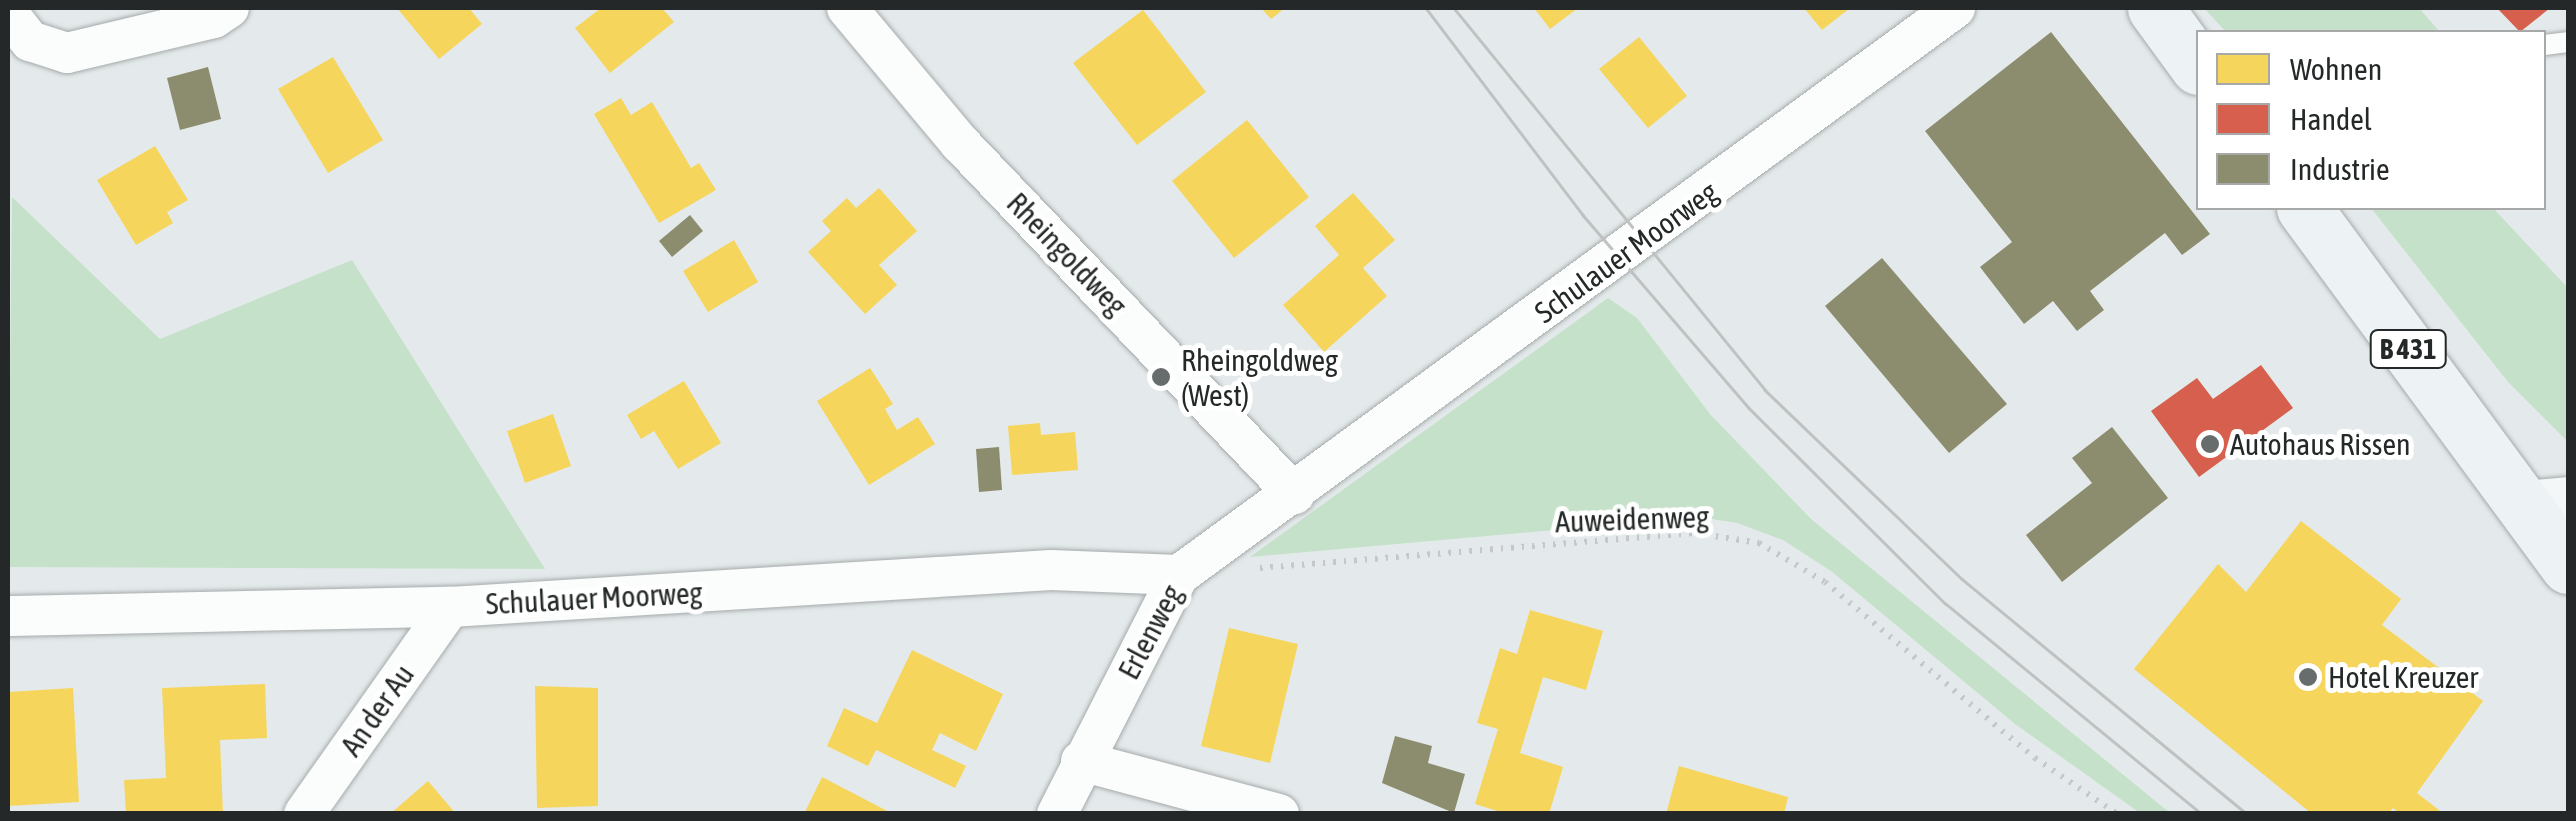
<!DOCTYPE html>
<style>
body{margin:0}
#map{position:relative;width:2576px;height:821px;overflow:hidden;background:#e4eaeb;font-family:"Asap Condensed",sans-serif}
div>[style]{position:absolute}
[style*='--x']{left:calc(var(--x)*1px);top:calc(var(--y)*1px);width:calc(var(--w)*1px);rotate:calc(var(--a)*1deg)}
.green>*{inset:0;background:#c5e1c9}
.homes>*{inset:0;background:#f6d55c}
.shops>*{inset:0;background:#d6604d}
.industry>*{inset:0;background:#8c8c6e}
.path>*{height:6px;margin-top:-3px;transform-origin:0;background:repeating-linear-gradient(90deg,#c5c7c8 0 2.5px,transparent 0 10.5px)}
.roads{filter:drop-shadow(0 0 2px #a6aaab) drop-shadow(0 0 2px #a6aaab)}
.lane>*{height:20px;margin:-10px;padding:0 10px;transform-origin:10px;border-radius:10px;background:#fbfcfc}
.street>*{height:40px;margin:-20px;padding:0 20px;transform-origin:20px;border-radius:20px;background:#fbfcfc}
.secondary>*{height:55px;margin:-27.5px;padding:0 27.5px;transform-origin:27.5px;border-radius:27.5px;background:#f4f7f8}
.primary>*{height:55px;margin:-27.5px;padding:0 27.5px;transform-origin:27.5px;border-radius:27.5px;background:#edf2f4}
.tram>*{height:2.5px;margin:-1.25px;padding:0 1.25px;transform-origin:1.25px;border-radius:1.25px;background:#c0c1c1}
.dots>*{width:28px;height:28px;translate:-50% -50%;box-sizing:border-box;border:5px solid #fff;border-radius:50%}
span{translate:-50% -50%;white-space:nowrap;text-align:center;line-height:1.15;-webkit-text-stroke:10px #fff;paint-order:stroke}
.shield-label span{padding:2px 8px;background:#fff;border:2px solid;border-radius:8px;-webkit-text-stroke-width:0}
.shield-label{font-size:28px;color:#242828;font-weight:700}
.street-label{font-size:30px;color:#242828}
.poi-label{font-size:30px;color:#242828}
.left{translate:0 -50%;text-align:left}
.frame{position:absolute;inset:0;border:10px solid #242828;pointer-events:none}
.legend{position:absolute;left:2196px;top:30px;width:350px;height:180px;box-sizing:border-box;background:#fff;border:2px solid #a7a9a9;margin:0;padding:12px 18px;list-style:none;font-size:30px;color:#242828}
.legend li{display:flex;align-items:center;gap:20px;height:50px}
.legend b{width:50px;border:2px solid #a7a9a9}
</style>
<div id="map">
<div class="green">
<div style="clip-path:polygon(2204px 8px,2419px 8px,2440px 32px,2226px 32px)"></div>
<div style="clip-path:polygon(12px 197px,160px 339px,352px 260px,545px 569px,8px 567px)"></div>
<div style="clip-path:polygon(2371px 208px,2493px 208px,2568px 288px,2568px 442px,2508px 382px)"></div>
<div style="clip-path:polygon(1608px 298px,1637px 318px,1710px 414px,1811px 519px,2170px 813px,2140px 813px,2015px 724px,1831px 571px,1783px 540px,1737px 523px,1700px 517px,1250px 557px)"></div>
</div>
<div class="homes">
<div style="clip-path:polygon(397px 8px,469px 8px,482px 24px,439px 59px)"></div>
<div style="clip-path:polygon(601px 8px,662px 8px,674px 22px,610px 73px,575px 28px)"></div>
<div style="clip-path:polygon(1261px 8px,1285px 8px,1271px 19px)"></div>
<div style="clip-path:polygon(1534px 8px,1578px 8px,1550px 29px)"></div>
<div style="clip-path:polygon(1804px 8px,1850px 8px,1822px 30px)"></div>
<div style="clip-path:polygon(1143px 10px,1206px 92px,1137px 145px,1073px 63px)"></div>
<div style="clip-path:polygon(1639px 37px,1687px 96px,1648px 128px,1599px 69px)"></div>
<div style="clip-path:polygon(333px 57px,383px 140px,328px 173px,278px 89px)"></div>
<div style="clip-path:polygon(621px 98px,631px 115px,652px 102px,691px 168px,699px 163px,716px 190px,659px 223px,594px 114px)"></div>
<div style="clip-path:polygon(1247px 120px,1309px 197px,1234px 258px,1172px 181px)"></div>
<div style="clip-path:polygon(155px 146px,188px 200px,167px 212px,173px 223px,136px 245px,97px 180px)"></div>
<div style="clip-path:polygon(879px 188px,917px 231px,879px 265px,897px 285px,865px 314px,808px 252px,831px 231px,822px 221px,847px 198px,856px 208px)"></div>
<div style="clip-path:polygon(1353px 193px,1395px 240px,1363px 268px,1387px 296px,1324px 352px,1283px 305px,1339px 255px,1315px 226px)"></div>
<div style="clip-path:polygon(734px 240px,758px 282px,708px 312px,683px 271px)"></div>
<div style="clip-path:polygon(870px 368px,893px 404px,885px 409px,897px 430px,918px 417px,935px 444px,869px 485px,817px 401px)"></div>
<div style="clip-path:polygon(684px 381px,721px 443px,678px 469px,654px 431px,641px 439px,627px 415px)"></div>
<div style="clip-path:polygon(553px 414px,571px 466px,525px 483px,507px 431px)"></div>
<div style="clip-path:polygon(1040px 423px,1041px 435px,1075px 432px,1078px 470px,1012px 475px,1008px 426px)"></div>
<div style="clip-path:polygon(2301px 521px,2401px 599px,2382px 625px,2483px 701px,2417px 793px,2444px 814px,2400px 814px,2393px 808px,2388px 814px,2312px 814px,2134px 669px,2218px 564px,2246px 592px)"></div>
<div style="clip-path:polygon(1530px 610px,1603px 631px,1586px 690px,1543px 677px,1520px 753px,1563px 767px,1549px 814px,1507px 814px,1475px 804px,1498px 729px,1477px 723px,1500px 648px,1517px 654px)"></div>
<div style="clip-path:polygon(1229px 628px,1298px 644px,1270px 763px,1201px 746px)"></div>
<div style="clip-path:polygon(912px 650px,1003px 694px,976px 751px,940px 733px,932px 750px,966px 766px,955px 788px,876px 750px,868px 766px,827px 746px,844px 708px,877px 723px)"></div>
<div style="clip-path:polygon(265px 684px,267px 738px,220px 740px,223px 814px,126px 814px,124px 780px,166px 778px,162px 688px)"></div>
<div style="clip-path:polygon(535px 686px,598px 688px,598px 806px,537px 808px)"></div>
<div style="clip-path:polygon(73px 688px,79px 802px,8px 806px,8px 692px)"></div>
<div style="clip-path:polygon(1679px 766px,1788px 797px,1784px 814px,1666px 814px)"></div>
<div style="clip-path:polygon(822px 777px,893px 814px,804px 814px)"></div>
<div style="clip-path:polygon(428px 781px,456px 814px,390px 814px)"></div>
</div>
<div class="shops">
<div style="clip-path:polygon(2497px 8px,2550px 8px,2520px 32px)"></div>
<div style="clip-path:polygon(2261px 365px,2293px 408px,2199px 477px,2151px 411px,2197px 378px,2213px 399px)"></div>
</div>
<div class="industry">
<div style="clip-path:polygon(2051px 32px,2210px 234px,2182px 255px,2165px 233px,2090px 291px,2104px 310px,2077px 331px,2053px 301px,2024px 324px,1980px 267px,2012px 242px,1925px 131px)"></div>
<div style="clip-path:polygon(208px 67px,221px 119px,180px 130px,167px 78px)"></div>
<div style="clip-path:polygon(690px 215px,703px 231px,672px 257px,659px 241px)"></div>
<div style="clip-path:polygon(1882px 258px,2007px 404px,1949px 453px,1825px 306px)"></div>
<div style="clip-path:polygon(2112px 427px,2168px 498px,2062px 582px,2026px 535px,2092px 483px,2072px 458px)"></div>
<div style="clip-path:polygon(999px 447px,1002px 490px,979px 492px,976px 449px)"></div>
<div style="clip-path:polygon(1395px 736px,1432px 746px,1428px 763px,1465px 774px,1454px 813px,1382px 783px)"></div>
</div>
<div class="path">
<div style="--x:1260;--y:568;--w:436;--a:-4.6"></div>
<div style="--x:1695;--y:533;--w:65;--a:8.9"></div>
<div style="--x:1759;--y:543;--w:77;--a:30.6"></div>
<div style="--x:1825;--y:582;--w:274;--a:40"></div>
<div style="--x:2035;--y:758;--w:99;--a:34.3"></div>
</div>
<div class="roads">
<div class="lane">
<div style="--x:2544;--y:45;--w:24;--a:-7"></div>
</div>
<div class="street">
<div style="--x:847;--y:8;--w:176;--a:50.1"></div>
<div style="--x:960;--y:143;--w:485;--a:46.4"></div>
<div style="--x:8;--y:13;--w:36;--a:52"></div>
<div style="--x:30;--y:41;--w:39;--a:18"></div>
<div style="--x:67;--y:53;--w:151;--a:-13.4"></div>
<div style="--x:214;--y:18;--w:18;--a:-34"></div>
<div style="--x:8;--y:616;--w:442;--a:-1.2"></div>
<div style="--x:450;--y:607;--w:602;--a:-3.52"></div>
<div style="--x:1051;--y:570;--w:128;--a:2.2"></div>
<div style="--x:1081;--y:761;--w:205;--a:15"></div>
<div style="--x:304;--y:814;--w:253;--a:-54.8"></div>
<div style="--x:1057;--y:814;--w:268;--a:-63"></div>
<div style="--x:1179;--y:575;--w:961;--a:-36.15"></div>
</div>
<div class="secondary">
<div style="--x:2526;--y:508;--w:42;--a:-5.4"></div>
</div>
<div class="primary">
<div style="--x:2155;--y:8;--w:73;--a:53.9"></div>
<div style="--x:2304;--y:208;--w:445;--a:53.6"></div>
</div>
</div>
<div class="tram">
<div style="--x:1426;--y:8;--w:260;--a:52.8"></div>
<div style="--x:1583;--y:215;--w:253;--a:49.3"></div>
<div style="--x:1748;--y:407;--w:278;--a:44.9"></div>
<div style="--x:1945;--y:603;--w:333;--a:39.4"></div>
<div style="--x:1454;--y:8;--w:493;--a:50.8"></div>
<div style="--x:1765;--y:390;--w:273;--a:43.8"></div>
<div style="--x:1962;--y:579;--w:369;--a:39.5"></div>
</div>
<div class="dots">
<div style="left:1161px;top:377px;background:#676c6c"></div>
<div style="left:2210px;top:444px;background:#676c6c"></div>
<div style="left:2308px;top:677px;background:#676c6c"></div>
</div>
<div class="shield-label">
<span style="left:2408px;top:349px">B 431</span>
</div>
<div class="street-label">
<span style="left:1626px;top:252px;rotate:-36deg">Schulauer Moorweg</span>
<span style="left:1067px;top:254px;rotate:46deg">Rheingoldweg</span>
<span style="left:1632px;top:519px;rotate:-2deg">Auweidenweg</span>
<span style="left:594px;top:598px;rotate:-3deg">Schulauer Moorweg</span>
<span style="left:1150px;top:632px;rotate:-62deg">Erlenweg</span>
<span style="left:377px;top:710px;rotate:-55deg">An der Au</span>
</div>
<div class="poi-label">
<span class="left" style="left:1181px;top:377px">Rheingoldweg<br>(West)</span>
<span class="left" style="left:2230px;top:444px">Autohaus Rissen</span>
<span class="left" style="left:2328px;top:677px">Hotel Kreuzer</span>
</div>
<div class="frame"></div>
<ul class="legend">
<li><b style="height:28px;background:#f6d55c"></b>Wohnen</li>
<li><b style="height:28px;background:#d6604d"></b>Handel</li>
<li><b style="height:28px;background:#8c8c6e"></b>Industrie</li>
</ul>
</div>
